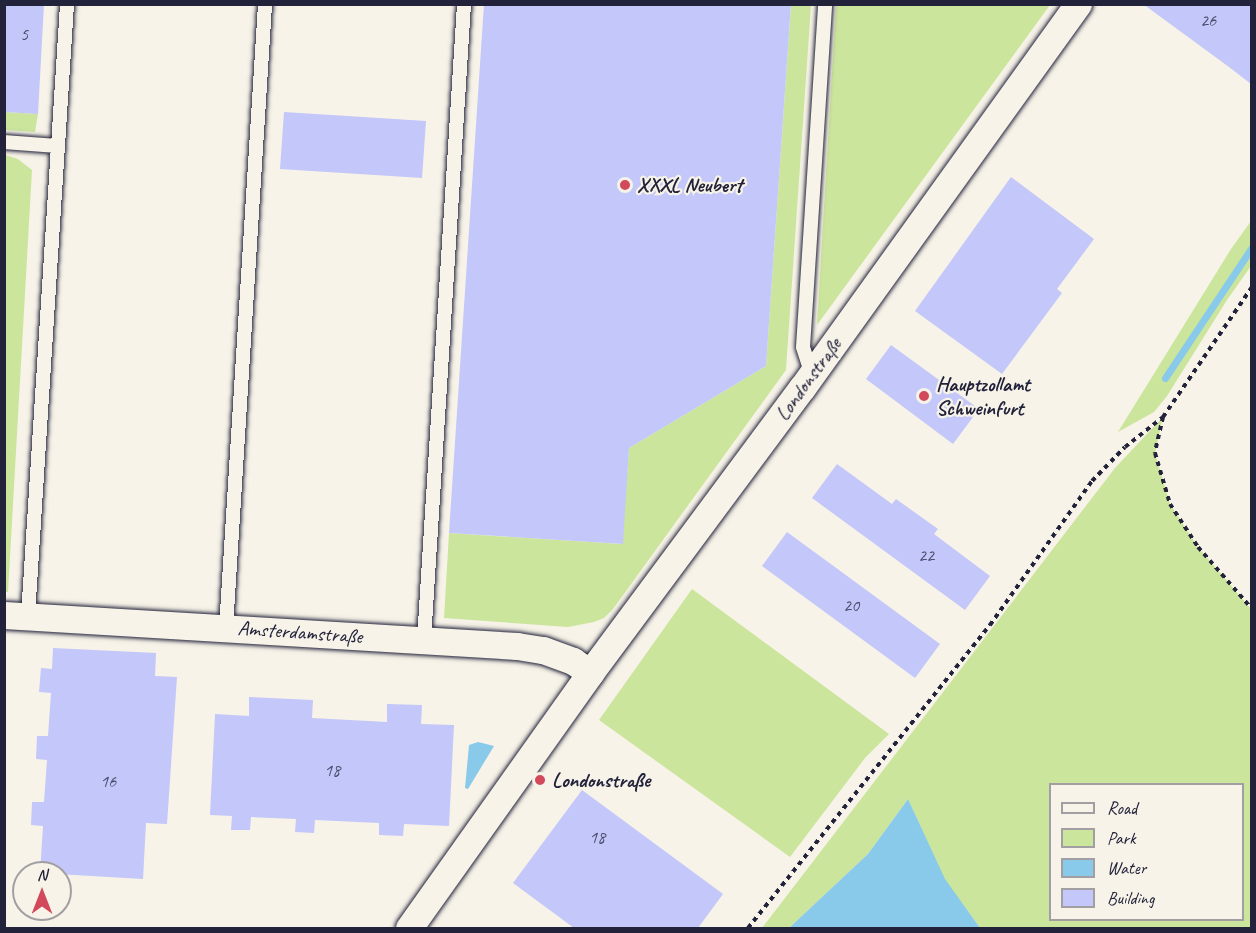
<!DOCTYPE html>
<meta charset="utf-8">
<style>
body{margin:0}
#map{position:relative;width:1256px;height:933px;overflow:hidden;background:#f7f3e8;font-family:Caveat,sans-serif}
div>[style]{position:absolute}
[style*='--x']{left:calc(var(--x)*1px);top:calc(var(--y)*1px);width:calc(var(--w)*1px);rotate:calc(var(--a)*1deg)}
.green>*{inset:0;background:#cbe59c}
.water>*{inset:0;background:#89c9ea}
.stream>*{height:7px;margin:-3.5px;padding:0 3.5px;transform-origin:3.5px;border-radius:3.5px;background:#89c9ea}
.building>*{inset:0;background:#c3c7f9}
.path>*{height:4px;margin-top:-2px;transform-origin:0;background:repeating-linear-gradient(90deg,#22223b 0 4.5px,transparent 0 9px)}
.roads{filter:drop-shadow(0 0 2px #22223b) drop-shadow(0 0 2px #22223b)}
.service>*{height:14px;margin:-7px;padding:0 7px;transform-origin:7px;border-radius:7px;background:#f7f3e8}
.minor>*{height:27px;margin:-13.5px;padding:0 13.5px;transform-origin:13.5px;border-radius:13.5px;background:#f7f3e8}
.dots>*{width:16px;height:16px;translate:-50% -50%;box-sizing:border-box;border:3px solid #f7f3e8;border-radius:50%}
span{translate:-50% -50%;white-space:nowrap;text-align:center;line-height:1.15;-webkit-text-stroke:4.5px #f7f3e8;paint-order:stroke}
.number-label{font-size:18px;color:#4a4b6a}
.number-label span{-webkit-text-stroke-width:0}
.poi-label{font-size:21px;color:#22223b;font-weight:700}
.left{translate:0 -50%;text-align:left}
.street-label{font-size:21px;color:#22223b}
.frame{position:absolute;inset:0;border:6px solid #22223b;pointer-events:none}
.legend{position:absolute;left:1049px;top:783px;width:195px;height:138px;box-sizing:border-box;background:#f7f3e8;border:2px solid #a29fa3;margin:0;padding:8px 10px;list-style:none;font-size:18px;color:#22223b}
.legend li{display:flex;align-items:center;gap:12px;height:30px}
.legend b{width:30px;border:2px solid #a29fa3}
.north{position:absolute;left:12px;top:861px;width:60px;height:60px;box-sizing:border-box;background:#f7f3e8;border:2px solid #a29fa3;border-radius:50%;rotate:0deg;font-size:16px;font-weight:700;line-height:24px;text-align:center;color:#22223b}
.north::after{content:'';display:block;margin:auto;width:21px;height:27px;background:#d1495b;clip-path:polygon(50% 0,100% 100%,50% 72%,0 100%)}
</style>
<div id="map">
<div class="green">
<div style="clip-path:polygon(791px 5px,811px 5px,786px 370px,613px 609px,604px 618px,594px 622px,568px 627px,444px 618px,449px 533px,622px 544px,629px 448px,766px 366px)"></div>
<div style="clip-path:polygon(836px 5px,1050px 5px,817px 325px)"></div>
<div style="clip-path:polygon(4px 112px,38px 114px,35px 132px,5px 130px)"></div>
<div style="clip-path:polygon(5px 155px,18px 159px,32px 170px,8px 592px,4px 592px)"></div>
<div style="clip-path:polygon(1251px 221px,1251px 266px,1227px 300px,1167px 396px,1154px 412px,1118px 432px,1231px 249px)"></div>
<div style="clip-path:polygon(evenodd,1163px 417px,1155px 453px,1170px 504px,1198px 547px,1251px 609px,1251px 928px,980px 928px,944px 879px,908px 799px,868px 854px,789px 928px,762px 928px,1115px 468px,1163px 417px,1050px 784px,1242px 784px,1242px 920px,1050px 920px,1050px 784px)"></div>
<div style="clip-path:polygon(692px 589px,889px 734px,865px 758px,790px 857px,599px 720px)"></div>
</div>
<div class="water">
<div style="clip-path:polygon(478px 742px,494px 746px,468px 789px,465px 788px,469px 745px)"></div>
<div style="clip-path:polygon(908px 799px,945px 879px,980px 928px,789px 928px,868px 854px)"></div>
</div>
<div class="stream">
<div style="--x:1165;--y:378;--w:157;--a:-56.4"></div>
</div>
<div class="building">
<div style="clip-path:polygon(4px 4px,44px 4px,38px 114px,4px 112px)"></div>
<div style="clip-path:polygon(484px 4px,791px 4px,766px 366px,629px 448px,623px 544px,449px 533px)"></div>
<div style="clip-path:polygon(1143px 4px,1251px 4px,1251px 84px,1229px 67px)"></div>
<div style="clip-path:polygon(284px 112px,426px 121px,422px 178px,280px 169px)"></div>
<div style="clip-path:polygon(1011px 177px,1094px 239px,1057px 289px,1062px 293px,1002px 374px,915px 311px)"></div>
<div style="clip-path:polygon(891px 345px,979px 409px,953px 444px,866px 379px)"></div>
<div style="clip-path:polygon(837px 464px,892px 504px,896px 499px,938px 529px,934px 534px,990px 576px,965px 610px,812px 498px)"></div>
<div style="clip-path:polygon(787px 532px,940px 644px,915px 678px,762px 566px)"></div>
<div style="clip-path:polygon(53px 648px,156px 653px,155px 676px,177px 677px,167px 824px,146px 823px,143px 879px,40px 873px,43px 826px,31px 825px,32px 802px,44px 802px,47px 760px,36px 759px,37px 736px,48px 736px,51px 693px,39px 692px,41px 668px,52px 669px)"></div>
<div style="clip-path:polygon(249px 697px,313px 700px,312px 718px,387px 722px,387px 704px,422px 705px,421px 724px,454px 725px,449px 826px,404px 824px,403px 836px,379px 835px,379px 823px,315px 820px,314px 833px,295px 832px,296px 819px,251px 817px,250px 830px,231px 830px,232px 816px,210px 815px,215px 714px,249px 716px)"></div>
<div style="clip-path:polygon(582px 790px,723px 894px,698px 928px,574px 928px,513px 883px)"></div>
</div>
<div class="path">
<div style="--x:1252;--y:287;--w:158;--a:124.4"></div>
<div style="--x:1163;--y:417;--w:37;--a:103"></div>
<div style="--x:1155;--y:453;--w:53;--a:73.6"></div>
<div style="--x:1170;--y:504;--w:51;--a:56.9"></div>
<div style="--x:1198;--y:547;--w:82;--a:48.9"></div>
<div style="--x:748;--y:928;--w:388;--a:-51.4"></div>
<div style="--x:990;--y:625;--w:176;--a:-54.7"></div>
<div style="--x:1092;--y:481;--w:47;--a:-45.9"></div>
<div style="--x:1125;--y:447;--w:48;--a:-38.3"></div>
</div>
<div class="roads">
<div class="service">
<div style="--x:4;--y:142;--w:53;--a:4.3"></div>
<div style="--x:812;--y:375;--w:29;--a:-108"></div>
<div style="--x:803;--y:347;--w:344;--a:-86.3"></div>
<div style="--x:28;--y:616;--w:613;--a:-86.35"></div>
<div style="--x:226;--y:628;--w:625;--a:-86.42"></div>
<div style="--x:424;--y:640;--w:637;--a:-86.4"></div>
</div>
<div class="minor">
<div style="--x:4;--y:615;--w:514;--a:3.46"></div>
<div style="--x:517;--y:646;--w:26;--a:9"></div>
<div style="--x:543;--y:650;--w:32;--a:20"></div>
<div style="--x:573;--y:661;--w:21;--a:35"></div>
<div style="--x:409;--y:928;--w:313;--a:-54.6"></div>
<div style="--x:590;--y:673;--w:355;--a:-53.4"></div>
<div style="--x:802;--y:388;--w:473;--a:-54.3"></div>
</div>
</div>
<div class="dots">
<div style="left:625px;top:185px;background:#d1495b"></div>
<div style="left:924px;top:396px;background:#d1495b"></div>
<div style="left:540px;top:780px;background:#d1495b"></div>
</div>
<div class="number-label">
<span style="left:1208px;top:20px">26</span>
<span style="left:24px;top:34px">5</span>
<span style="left:926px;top:555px">22</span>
<span style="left:851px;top:605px">20</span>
<span style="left:332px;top:770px">18</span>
<span style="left:108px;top:781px">16</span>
<span style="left:597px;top:837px">18</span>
</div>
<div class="poi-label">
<span class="left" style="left:637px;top:185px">XXXL Neubert</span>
<span class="left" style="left:936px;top:396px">Hauptzollamt<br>Schweinfurt</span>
<span class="left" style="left:552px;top:780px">Londonstraße</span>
</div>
<div class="street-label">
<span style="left:808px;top:379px;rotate:-54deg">Londonstraße</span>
<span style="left:300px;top:632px;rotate:4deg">Amsterdamstraße</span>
</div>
<div class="frame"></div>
<ul class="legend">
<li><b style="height:8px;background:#f7f3e8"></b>Road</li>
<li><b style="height:16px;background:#cbe59c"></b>Park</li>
<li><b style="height:16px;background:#89c9ea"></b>Water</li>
<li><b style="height:16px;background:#c3c7f9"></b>Building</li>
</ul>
<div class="north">N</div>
</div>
